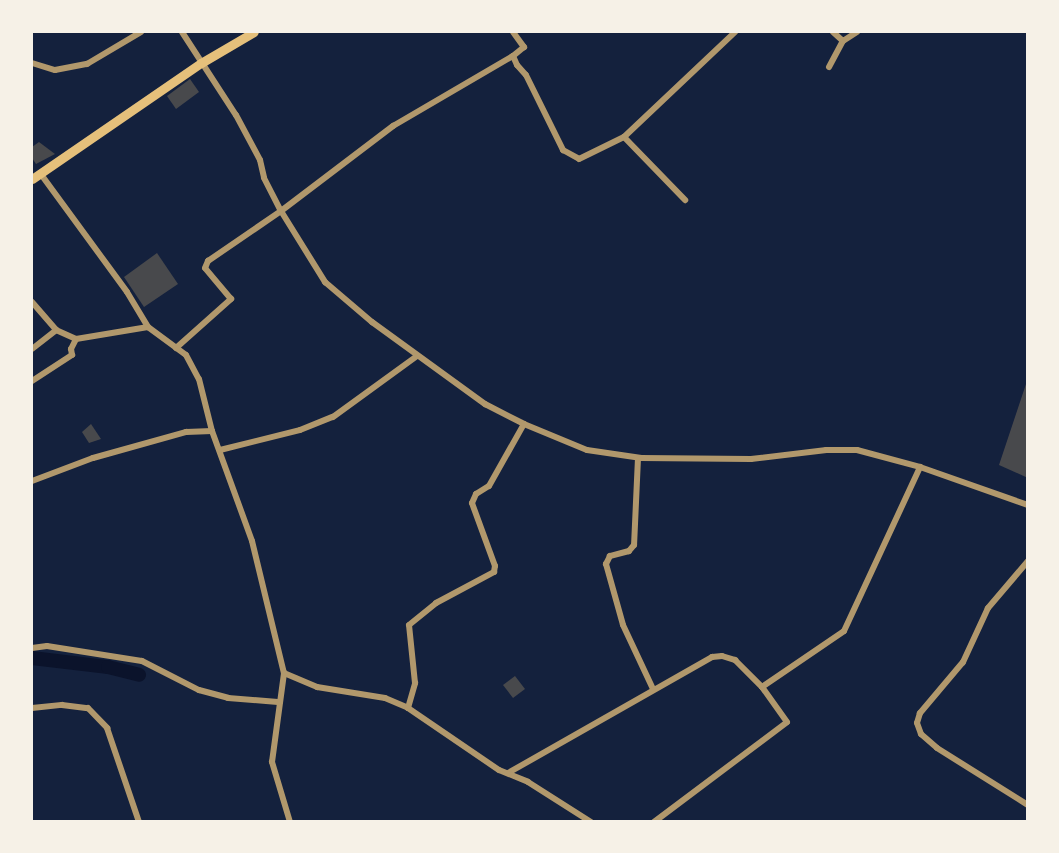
<!DOCTYPE html>
<style>
body{margin:0}
#map{position:relative;width:1059px;height:853px;overflow:hidden;background:#14213d;font-family:Raleway,sans-serif}
div>[style]{position:absolute}
[style*='--x']{left:calc(var(--x)*1px);top:calc(var(--y)*1px);width:calc(var(--w)*1px);rotate:calc(var(--a)*1deg)}
.canal>*{height:14px;margin:-7px;padding:0 7px;transform-origin:7px;border-radius:7px;background:#0b132b}
.building>*{inset:0;background:#48494c}
.minor>*{height:6px;margin:-3px;padding:0 3px;transform-origin:3px;border-radius:3px;background:#b1986c}
.secondary>*{height:9px;margin:-4.5px;padding:0 4.5px;transform-origin:4.5px;border-radius:4.5px;background:#e5c07b}
span{translate:-50% -50%;white-space:nowrap;text-align:center;line-height:1.15;-webkit-text-stroke:6px #f6f1e7;paint-order:stroke}
.frame{position:absolute;inset:0;border:33px solid #f6f1e7;pointer-events:none}
</style>
<div id="map">
<div class="canal">
<div style="--x:32;--y:658;--w:77;--a:6.8"></div>
<div style="--x:108;--y:667;--w:32;--a:14"></div>
</div>
<div class="building">
<div style="clip-path:polygon(190px 79px,199px 92px,176px 109px,167px 96px)"></div>
<div style="clip-path:polygon(39px 142px,55px 154px,36px 164px,32px 158px,32px 147px)"></div>
<div style="clip-path:polygon(157px 253px,178px 284px,144px 307px,124px 277px)"></div>
<div style="clip-path:polygon(1027px 381px,1028px 381px,1028px 478px,999px 465px)"></div>
<div style="clip-path:polygon(91px 424px,101px 439px,89px 443px,82px 432px)"></div>
<div style="clip-path:polygon(515px 676px,525px 689px,513px 698px,503px 685px)"></div>
</div>
<div class="minor">
<div style="--x:182;--y:32;--w:99;--a:57"></div>
<div style="--x:236;--y:115;--w:51;--a:61.9"></div>
<div style="--x:260;--y:160;--w:18;--a:77"></div>
<div style="--x:264;--y:178;--w:37;--a:63"></div>
<div style="--x:281;--y:211;--w:84;--a:58.2"></div>
<div style="--x:325;--y:282;--w:62;--a:40.4"></div>
<div style="--x:372;--y:322;--w:140;--a:36"></div>
<div style="--x:485;--y:404;--w:44;--a:27.1"></div>
<div style="--x:524;--y:424;--w:68;--a:22.4"></div>
<div style="--x:587;--y:450;--w:55;--a:8.4"></div>
<div style="--x:641;--y:458;--w:110;--a:0.5"></div>
<div style="--x:751;--y:459;--w:76;--a:-6.8"></div>
<div style="--x:826;--y:450;--w:31;--a:0"></div>
<div style="--x:857;--y:450;--w:65;--a:15.1"></div>
<div style="--x:920;--y:467;--w:114;--a:19.4"></div>
<div style="--x:513;--y:32;--w:19;--a:54"></div>
<div style="--x:524;--y:47;--w:14;--a:141"></div>
<div style="--x:513;--y:56;--w:10;--a:66"></div>
<div style="--x:517;--y:65;--w:13;--a:48"></div>
<div style="--x:526;--y:75;--w:84;--a:63.7"></div>
<div style="--x:563;--y:150;--w:18;--a:29"></div>
<div style="--x:579;--y:159;--w:50;--a:-26.1"></div>
<div style="--x:624;--y:137;--w:153;--a:-43.4"></div>
<div style="--x:833;--y:32;--w:13;--a:42"></div>
<div style="--x:32;--y:63;--w:24;--a:17"></div>
<div style="--x:55;--y:70;--w:33;--a:-11"></div>
<div style="--x:87;--y:64;--w:63;--a:-30.7"></div>
<div style="--x:829;--y:67;--w:30;--a:-62"></div>
<div style="--x:843;--y:41;--w:17;--a:-33"></div>
<div style="--x:624;--y:137;--w:88;--a:45.9"></div>
<div style="--x:40;--y:173;--w:147;--a:53.8"></div>
<div style="--x:127;--y:292;--w:41;--a:59"></div>
<div style="--x:148;--y:327;--w:47;--a:36.4"></div>
<div style="--x:186;--y:355;--w:27;--a:62"></div>
<div style="--x:199;--y:379;--w:54;--a:76"></div>
<div style="--x:212;--y:431;--w:117;--a:70"></div>
<div style="--x:252;--y:541;--w:136;--a:76.4"></div>
<div style="--x:32;--y:302;--w:37;--a:49"></div>
<div style="--x:56;--y:330;--w:22;--a:24"></div>
<div style="--x:76;--y:339;--w:73;--a:-9.5"></div>
<div style="--x:176;--y:348;--w:74;--a:-41.7"></div>
<div style="--x:231;--y:299;--w:40;--a:-130"></div>
<div style="--x:205;--y:268;--w:8;--a:-67"></div>
<div style="--x:208;--y:261;--w:88;--a:-34.4"></div>
<div style="--x:281;--y:211;--w:141;--a:-37.2"></div>
<div style="--x:393;--y:126;--w:139;--a:-30.3"></div>
<div style="--x:32;--y:349;--w:31;--a:-38"></div>
<div style="--x:32;--y:381;--w:48;--a:-33"></div>
<div style="--x:72;--y:355;--w:6;--a:-99"></div>
<div style="--x:71;--y:349;--w:11;--a:-63"></div>
<div style="--x:220;--y:450;--w:82;--a:-14"></div>
<div style="--x:300;--y:430;--w:35;--a:-22"></div>
<div style="--x:333;--y:417;--w:104;--a:-36"></div>
<div style="--x:638;--y:458;--w:87;--a:92.6"></div>
<div style="--x:634;--y:545;--w:8;--a:130"></div>
<div style="--x:629;--y:551;--w:20;--a:165"></div>
<div style="--x:610;--y:556;--w:9;--a:117"></div>
<div style="--x:606;--y:564;--w:63;--a:74.4"></div>
<div style="--x:623;--y:625;--w:71;--a:64.9"></div>
<div style="--x:32;--y:481;--w:65;--a:-20.7"></div>
<div style="--x:93;--y:458;--w:97;--a:-15.6"></div>
<div style="--x:186;--y:432;--w:26;--a:-2"></div>
<div style="--x:1028;--y:561;--w:62;--a:130.4"></div>
<div style="--x:988;--y:608;--w:60;--a:114.8"></div>
<div style="--x:963;--y:662;--w:67;--a:130.1"></div>
<div style="--x:920;--y:713;--w:10;--a:107"></div>
<div style="--x:917;--y:723;--w:12;--a:70"></div>
<div style="--x:921;--y:734;--w:21;--a:41"></div>
<div style="--x:937;--y:748;--w:107;--a:32.1"></div>
<div style="--x:32;--y:648;--w:15;--a:-8"></div>
<div style="--x:47;--y:646;--w:96;--a:9"></div>
<div style="--x:142;--y:661;--w:64;--a:27"></div>
<div style="--x:199;--y:690;--w:30;--a:15"></div>
<div style="--x:228;--y:698;--w:50;--a:4.6"></div>
<div style="--x:32;--y:708;--w:30;--a:-6"></div>
<div style="--x:62;--y:705;--w:26;--a:7"></div>
<div style="--x:88;--y:708;--w:28;--a:46"></div>
<div style="--x:107;--y:728;--w:99;--a:71.2"></div>
<div style="--x:408;--y:708;--w:26;--a:-74"></div>
<div style="--x:415;--y:683;--w:58;--a:-95.9"></div>
<div style="--x:409;--y:625;--w:35;--a:-39"></div>
<div style="--x:436;--y:603;--w:66;--a:-28.1"></div>
<div style="--x:494;--y:572;--w:6;--a:-81"></div>
<div style="--x:495;--y:566;--w:67;--a:-110.1"></div>
<div style="--x:472;--y:503;--w:10;--a:-66"></div>
<div style="--x:476;--y:494;--w:15;--a:-32"></div>
<div style="--x:489;--y:486;--w:71;--a:-60.6"></div>
<div style="--x:508;--y:773;--w:235;--a:-29.6"></div>
<div style="--x:712;--y:657;--w:10;--a:-6"></div>
<div style="--x:722;--y:656;--w:14;--a:17"></div>
<div style="--x:735;--y:660;--w:38;--a:45"></div>
<div style="--x:290;--y:822;--w:63;--a:-106.7"></div>
<div style="--x:272;--y:762;--w:90;--a:-82.3"></div>
<div style="--x:284;--y:673;--w:36;--a:23"></div>
<div style="--x:317;--y:687;--w:69;--a:9.2"></div>
<div style="--x:385;--y:698;--w:25;--a:23"></div>
<div style="--x:408;--y:708;--w:110;--a:34.3"></div>
<div style="--x:499;--y:770;--w:31;--a:22"></div>
<div style="--x:528;--y:782;--w:75;--a:32.4"></div>
<div style="--x:654;--y:822;--w:166;--a:-36.9"></div>
<div style="--x:787;--y:722;--w:43;--a:-125.5"></div>
<div style="--x:762;--y:687;--w:99;--a:-34.3"></div>
<div style="--x:844;--y:631;--w:181;--a:-65.1"></div>
</div>
<div class="secondary">
<div style="--x:32;--y:179;--w:205;--a:-34.5"></div>
<div style="--x:201;--y:63;--w:61;--a:-30.3"></div>
</div>
<div class="frame"></div>
</div>
